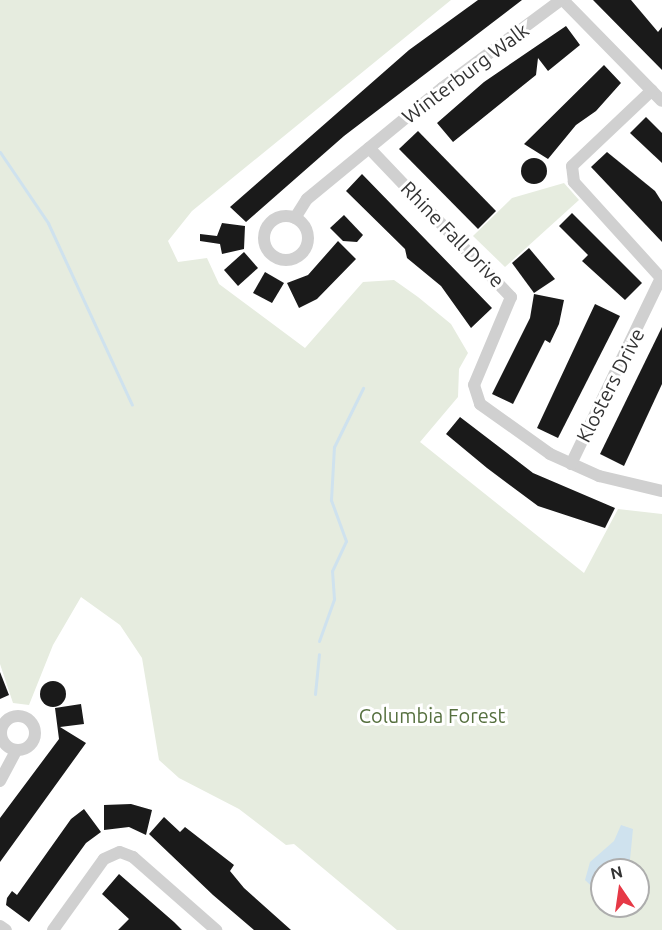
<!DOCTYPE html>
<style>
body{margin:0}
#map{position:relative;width:662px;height:930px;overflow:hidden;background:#fff;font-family:Ubuntu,sans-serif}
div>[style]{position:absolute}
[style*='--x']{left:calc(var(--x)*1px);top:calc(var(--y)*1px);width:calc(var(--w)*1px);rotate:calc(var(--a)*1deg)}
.green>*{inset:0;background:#e6ecdf}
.water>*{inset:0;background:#cfe2ee}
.stream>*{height:3px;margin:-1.5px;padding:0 1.5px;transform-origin:1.5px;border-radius:1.5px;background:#cfe2ee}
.building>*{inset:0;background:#1a1a1a}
.round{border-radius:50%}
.minor>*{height:12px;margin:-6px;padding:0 6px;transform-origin:6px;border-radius:6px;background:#d0d0d0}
.minor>.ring{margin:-6px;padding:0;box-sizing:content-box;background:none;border:12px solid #d0d0d0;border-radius:50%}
span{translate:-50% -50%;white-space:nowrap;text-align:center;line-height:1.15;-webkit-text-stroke:6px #fff;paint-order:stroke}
.street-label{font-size:20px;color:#333}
.park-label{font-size:20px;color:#56703f}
.north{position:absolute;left:590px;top:858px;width:60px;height:60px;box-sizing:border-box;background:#fff;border:2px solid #adadad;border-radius:50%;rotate:347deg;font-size:16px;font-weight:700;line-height:24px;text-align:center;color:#333}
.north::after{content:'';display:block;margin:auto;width:21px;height:27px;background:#e63946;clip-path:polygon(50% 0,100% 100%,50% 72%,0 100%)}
</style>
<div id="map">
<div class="green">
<div style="clip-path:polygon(evenodd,0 0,451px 0,192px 211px,168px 241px,178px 262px,207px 258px,219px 284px,305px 348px,363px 282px,394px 280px,418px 297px,451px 324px,468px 353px,459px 369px,458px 397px,420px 442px,584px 573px,618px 509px,662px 514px,662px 930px,397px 930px,294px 844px,286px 845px,239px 809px,179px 778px,159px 760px,142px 658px,120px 625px,81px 597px,53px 645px,29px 705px,13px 703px,0 664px,0 0,602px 870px,638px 870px,638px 906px,602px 906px,602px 870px)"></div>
<div style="clip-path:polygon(564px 183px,579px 200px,505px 267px,473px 236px,512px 198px)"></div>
</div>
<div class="water">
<div style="clip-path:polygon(621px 825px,633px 829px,629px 870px,602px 870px,601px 895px,585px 880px,590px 862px,614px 841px)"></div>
</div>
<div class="stream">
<div style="--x:0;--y:152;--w:86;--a:55.9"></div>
<div style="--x:48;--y:223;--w:200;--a:65.2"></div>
<div style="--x:319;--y:641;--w:45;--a:-70.3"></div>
<div style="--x:334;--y:599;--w:28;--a:-94"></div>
<div style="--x:332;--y:571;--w:33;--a:-65"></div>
<div style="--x:346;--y:541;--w:44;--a:-110.1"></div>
<div style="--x:331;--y:500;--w:53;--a:-86.8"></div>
<div style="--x:334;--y:447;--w:66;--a:-63.8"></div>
<div style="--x:315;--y:694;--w:40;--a:-84.3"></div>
</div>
<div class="building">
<div style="clip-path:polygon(478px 0,522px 0,344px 136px,246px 222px,230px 207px,409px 50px)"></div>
<div style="clip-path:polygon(593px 0,631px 0,658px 32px,662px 27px,662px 70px)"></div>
<div style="clip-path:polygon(566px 26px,580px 45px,548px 71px,538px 58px,536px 75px,453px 142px,437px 123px,484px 82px)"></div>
<div style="clip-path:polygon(604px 65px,621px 83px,596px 111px,576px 125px,548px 159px,524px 144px)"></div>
<div style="clip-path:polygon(646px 117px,662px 133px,662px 163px,630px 133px)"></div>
<div style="clip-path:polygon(418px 131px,496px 211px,478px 229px,399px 149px)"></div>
<div style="clip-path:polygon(607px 152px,655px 191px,662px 202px,662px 242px,591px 167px)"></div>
<div class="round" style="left:521px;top:158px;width:26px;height:26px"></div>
<div style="clip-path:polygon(362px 174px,492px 308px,471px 328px,441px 286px,407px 258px,405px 249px,346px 191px)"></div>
<div style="clip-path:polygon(572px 213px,642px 283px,625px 300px,582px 261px,588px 255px,559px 226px)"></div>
<div style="clip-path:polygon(344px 215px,363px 235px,357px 242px,343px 241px,330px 228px)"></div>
<div style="clip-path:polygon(222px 223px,245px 226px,244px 249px,222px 254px,220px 244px,200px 241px,200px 234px,217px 236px)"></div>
<div style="clip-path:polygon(338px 241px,356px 259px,317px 299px,299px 308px,287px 283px,308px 275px)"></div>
<div style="clip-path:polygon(529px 248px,555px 279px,534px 293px,512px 263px)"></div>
<div style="clip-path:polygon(244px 252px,258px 268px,238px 286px,224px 270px)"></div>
<div style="clip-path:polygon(265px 272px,284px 283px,272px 303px,253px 293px)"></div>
<div style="clip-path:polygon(534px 294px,564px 300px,559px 324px,550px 343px,545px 340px,513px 404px,492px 394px,530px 318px)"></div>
<div style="clip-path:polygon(595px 304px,620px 316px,558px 438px,537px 428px)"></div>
<div style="clip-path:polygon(662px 327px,662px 384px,624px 466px,600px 454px)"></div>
<div style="clip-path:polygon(460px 417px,533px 473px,615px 508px,605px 528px,538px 506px,487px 468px,446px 434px)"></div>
<div style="clip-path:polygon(0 672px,9px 695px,0 699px)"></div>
<div class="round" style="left:40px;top:681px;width:26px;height:26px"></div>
<div style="clip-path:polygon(81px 704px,84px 724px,60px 727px,86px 743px,0 862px,0 818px,59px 739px,55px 708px)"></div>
<div style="clip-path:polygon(131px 804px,152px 810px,146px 835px,129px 827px,104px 830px,104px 805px)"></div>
<div style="clip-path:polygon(84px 809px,101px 832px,86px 843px,29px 922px,6px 905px,7px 898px,12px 891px,17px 895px,71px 819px)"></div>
<div style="clip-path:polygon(164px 817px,180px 832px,185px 827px,234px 865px,230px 871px,244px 888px,291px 930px,254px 930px,213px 895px,149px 834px)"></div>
<div style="clip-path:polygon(119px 874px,174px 922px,182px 930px,118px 930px,129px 919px,102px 894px)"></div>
</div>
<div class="minor">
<div style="--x:563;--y:0;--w:141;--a:45.6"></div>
<div style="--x:369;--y:148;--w:206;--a:46.4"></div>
<div style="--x:511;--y:297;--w:95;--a:112.8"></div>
<div style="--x:474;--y:385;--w:20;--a:72"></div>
<div style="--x:480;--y:404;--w:86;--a:35.5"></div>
<div style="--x:550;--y:454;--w:54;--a:24.2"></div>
<div style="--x:599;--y:476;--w:65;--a:13.4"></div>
<div class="ring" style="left:264px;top:216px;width:32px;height:32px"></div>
<div style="--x:295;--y:218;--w:22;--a:-58"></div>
<div style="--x:307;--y:199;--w:175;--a:-39.4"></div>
<div style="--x:442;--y:88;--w:148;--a:-36.5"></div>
<div style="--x:571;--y:464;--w:207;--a:-64.2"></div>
<div style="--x:661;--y:278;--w:130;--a:-132.2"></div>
<div style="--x:574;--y:182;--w:16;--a:-97"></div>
<div style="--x:572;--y:166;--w:110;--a:-43.5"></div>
<div class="ring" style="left:1px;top:716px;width:22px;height:22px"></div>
<div style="--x:0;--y:781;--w:34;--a:-62"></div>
<div style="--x:0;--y:926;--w:7;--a:34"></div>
<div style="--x:53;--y:930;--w:87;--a:-54.3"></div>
<div style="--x:104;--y:859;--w:17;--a:-24"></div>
<div style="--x:120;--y:852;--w:14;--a:21"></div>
<div style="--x:133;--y:857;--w:111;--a:41.3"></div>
</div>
<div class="street-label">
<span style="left:465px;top:73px;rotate:-37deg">Winterburg Walk</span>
<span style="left:453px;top:234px;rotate:46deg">Rhine Fall Drive</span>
<span style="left:610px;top:385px;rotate:-63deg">Klosters Drive</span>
</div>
<div class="park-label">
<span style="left:432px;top:715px">Columbia Forest</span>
</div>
<div class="north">N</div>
</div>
